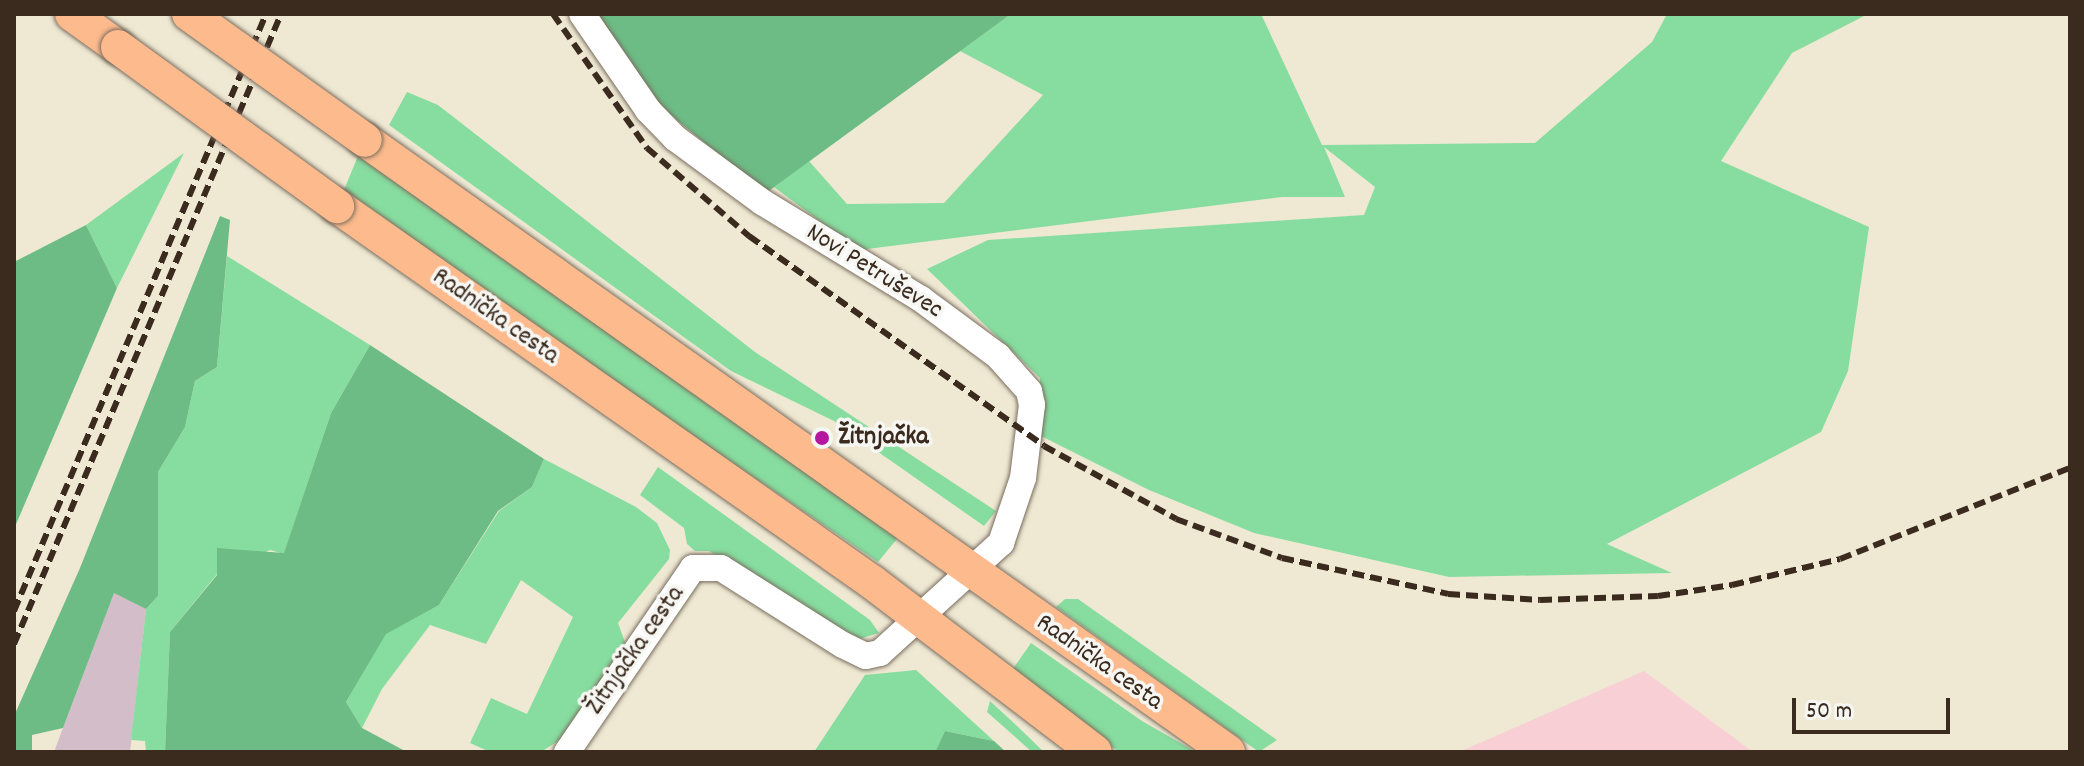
<!DOCTYPE html>
<meta charset="utf-8">
<style>
body{margin:0}
#map{position:relative;width:2084px;height:766px;overflow:hidden;background:#efe9d4;font-family:Dekko,sans-serif}
div>[style]{position:absolute}
[style*='--x']{left:calc(var(--x)*1px);top:calc(var(--y)*1px);width:calc(var(--w)*1px);rotate:calc(var(--a)*1deg)}
.built>*{inset:0;background:#f7cfd4}
.industrial>*{inset:0;background:#d2bdc8}
.green>*{inset:0;background:#87dda0}
.forest>*{inset:0;background:#6dbc86}
.roads{filter:drop-shadow(0 0 2px #7a6d5e) drop-shadow(0 0 2px #7a6d5e)}
.minor>*{height:26px;margin:-13px;padding:0 13px;transform-origin:13px;border-radius:13px;background:#fff}
.major>*{height:34px;margin:-17px;padding:0 17px;transform-origin:17px;border-radius:17px;background:#fcba8d}
.rail>*{height:6px;margin-top:-3px;transform-origin:0;background:repeating-linear-gradient(90deg,#3b2a1e 0 12px,transparent 0 18px)}
.bridges{filter:drop-shadow(0 0 2px #7a6d5e) drop-shadow(0 0 2px #7a6d5e)}
.major-bridge>*{height:34px;margin:-17px;padding:0 17px;transform-origin:17px;border-radius:17px;background:#fcba8d}
.dots>*{width:22px;height:22px;translate:-50% -50%;box-sizing:border-box;border:4px solid #f6f6f2;border-radius:50%}
span{translate:-50% -50%;white-space:nowrap;text-align:center;line-height:1.15;-webkit-text-stroke:7px #f6f6f2;paint-order:stroke}
.street-label{font-size:26px;color:#3b2a1e}
.poi-label{font-size:26px;color:#3b2a1e;font-weight:700}
.left{translate:0 -50%;text-align:left}
.frame{position:absolute;inset:0;border:16px solid #3b2a1e;pointer-events:none}
.scale{position:absolute;left:1792px;top:698px;width:158px;height:36px;box-sizing:border-box;border:4px solid #3b2a1e;border-top:0;padding-left:10px;font-size:24px;line-height:28px;white-space:nowrap;color:#3b2a1e;-webkit-text-stroke:6px #f6f6f2;paint-order:stroke}
</style>
<div id="map">
<div class="built">
<div style="clip-path:polygon(1644px 671px,1753px 752px,1459px 752px)"></div>
</div>
<div class="industrial">
<div style="clip-path:polygon(114px 592px,146px 609px,130px 752px,54px 752px)"></div>
</div>
<div class="green">
<div style="clip-path:polygon(1011px 14px,1261px 14px,1322px 145px,1535px 143px,1652px 42px,1667px 14px,1868px 14px,1792px 53px,1721px 161px,1869px 227px,1848px 371px,1821px 432px,1607px 544px,1672px 573px,1449px 577px,1254px 533px,1149px 490px,1037px 434px,1040px 378px,927px 269px,988px 240px,1364px 215px,1375px 187px,1324px 147px,1345px 197px,1282px 197px,859px 250px,774px 187px,809px 161px,847px 204px,944px 203px,1043px 95px,960px 51px)"></div>
<div style="clip-path:polygon(407px 92px,438px 105px,755px 352px,996px 511px,984px 526px,834px 421px,731px 371px,389px 125px)"></div>
<div style="clip-path:polygon(184px 153px,117px 288px,86px 225px)"></div>
<div style="clip-path:polygon(358px 156px,370px 164px,901px 534px,878px 562px,352px 203px,355px 197px,344px 190px)"></div>
<div style="clip-path:polygon(227px 256px,370px 345px,331px 413px,284px 554px,270px 550px,217px 574px,170px 632px,165px 752px,146px 752px,145px 741px,131px 740px,146px 609px,158px 596px,158px 472px,185px 427px,195px 381px,217px 367px)"></div>
<div style="clip-path:polygon(544px 459px,636px 507px,657px 523px,670px 550px,669px 559px,618px 623px,626px 645px,564px 737px,541px 752px,490px 752px,470px 743px,491px 698px,527px 714px,573px 617px,521px 580px,486px 644px,430px 625px,382px 689px,362px 728px,346px 702px,386px 633px,439px 605px,499px 511px,532px 487px)"></div>
<div style="clip-path:polygon(658px 467px,870px 620px,879px 633px,859px 639px,709px 551px,695px 551px,687px 544px,684px 528px,640px 495px)"></div>
<div style="clip-path:polygon(1065px 599px,1078px 599px,1277px 740px,1259px 752px,1056px 607px)"></div>
<div style="clip-path:polygon(1031px 643px,1142px 721px,1196px 752px,1119px 752px,1010px 673px)"></div>
<div style="clip-path:polygon(916px 670px,994px 741px,945px 731px,935px 752px,814px 752px,865px 675px)"></div>
<div style="clip-path:polygon(990px 701px,1016px 725px,1044px 752px,1032px 752px,987px 712px)"></div>
</div>
<div class="forest">
<div style="clip-path:polygon(592px 14px,1011px 14px,766px 193px,656px 103px)"></div>
<div style="clip-path:polygon(220px 216px,230px 220px,217px 367px,195px 381px,185px 427px,158px 472px,158px 596px,146px 609px,114px 593px,63px 728px,32px 735px,32px 752px,14px 752px,14px 716px,80px 568px)"></div>
<div style="clip-path:polygon(86px 225px,117px 288px,14px 529px,14px 262px)"></div>
<div style="clip-path:polygon(370px 345px,544px 459px,532px 487px,498px 511px,439px 605px,386px 634px,346px 702px,362px 728px,407px 752px,165px 752px,170px 632px,217px 575px,217px 548px,284px 553px,331px 413px)"></div>
<div style="clip-path:polygon(945px 731px,994px 741px,1006px 752px,935px 752px)"></div>
</div>
<div class="roads">
<div class="minor">
<div style="--x:567;--y:752;--w:223;--a:-55.6"></div>
<div style="--x:693;--y:568;--w:28;--a:0"></div>
<div style="--x:721;--y:568;--w:144;--a:32.3"></div>
<div style="--x:843;--y:645;--w:25;--a:26"></div>
<div style="--x:866;--y:656;--w:14;--a:-12"></div>
<div style="--x:880;--y:653;--w:164;--a:-42.3"></div>
<div style="--x:1001;--y:543;--w:69;--a:-71.3"></div>
<div style="--x:1023;--y:478;--w:74;--a:-83"></div>
<div style="--x:1032;--y:405;--w:14;--a:-102"></div>
<div style="--x:1029;--y:391;--w:47;--a:-131.5"></div>
<div style="--x:998;--y:356;--w:96;--a:-143.5"></div>
<div style="--x:921;--y:299;--w:186;--a:-148.6"></div>
<div style="--x:762;--y:202;--w:108;--a:-143.7"></div>
<div style="--x:675;--y:138;--w:39;--a:-134"></div>
<div style="--x:648;--y:110;--w:116;--a:-124.5"></div>
</div>
<div class="major">
<div style="--x:72;--y:14;--w:57;--a:35.7"></div>
<div style="--x:365;--y:140;--w:1058;--a:35.34"></div>
<div style="--x:337;--y:206;--w:654;--a:35.1"></div>
<div style="--x:872;--y:582;--w:280;--a:37.3"></div>
</div>
</div>
<div class="rail">
<div style="--x:553;--y:14;--w:164;--a:55"></div>
<div style="--x:647;--y:148;--w:135;--a:40.8"></div>
<div style="--x:749;--y:236;--w:362;--a:35.4"></div>
<div style="--x:1044;--y:446;--w:151;--a:28.9"></div>
<div style="--x:1176;--y:519;--w:113;--a:20.2"></div>
<div style="--x:1282;--y:558;--w:170;--a:12.2"></div>
<div style="--x:1448;--y:594;--w:92;--a:3.7"></div>
<div style="--x:1540;--y:600;--w:118;--a:-1.9"></div>
<div style="--x:1658;--y:596;--w:75;--a:-8.5"></div>
<div style="--x:1732;--y:585;--w:111;--a:-13.5"></div>
<div style="--x:1840;--y:559;--w:247;--a:-21.6"></div>
<div style="--x:14;--y:611;--w:648;--a:-67.11"></div>
<div style="--x:14;--y:644;--w:684;--a:-67.03"></div>
</div>
<div class="bridges">
<div class="major-bridge">
<div style="--x:189;--y:14;--w:216;--a:35.6"></div>
<div style="--x:118;--y:47;--w:271;--a:36"></div>
</div>
</div>
<div class="dots">
<div style="left:822px;top:438px;background:#b5179e"></div>
</div>
<div class="street-label">
<span style="left:874px;top:272px;rotate:32deg">Novi Petruševec</span>
<span style="left:495px;top:317px;rotate:35deg">Radnička cesta</span>
<span style="left:636px;top:651px;rotate:-55deg">Žitnjačka cesta</span>
<span style="left:1099px;top:663px;rotate:35deg">Radnička cesta</span>
</div>
<div class="poi-label">
<span class="left" style="left:838px;top:438px">Žitnjačka</span>
</div>
<div class="frame"></div>
<div class="scale">50 m</div>
</div>
